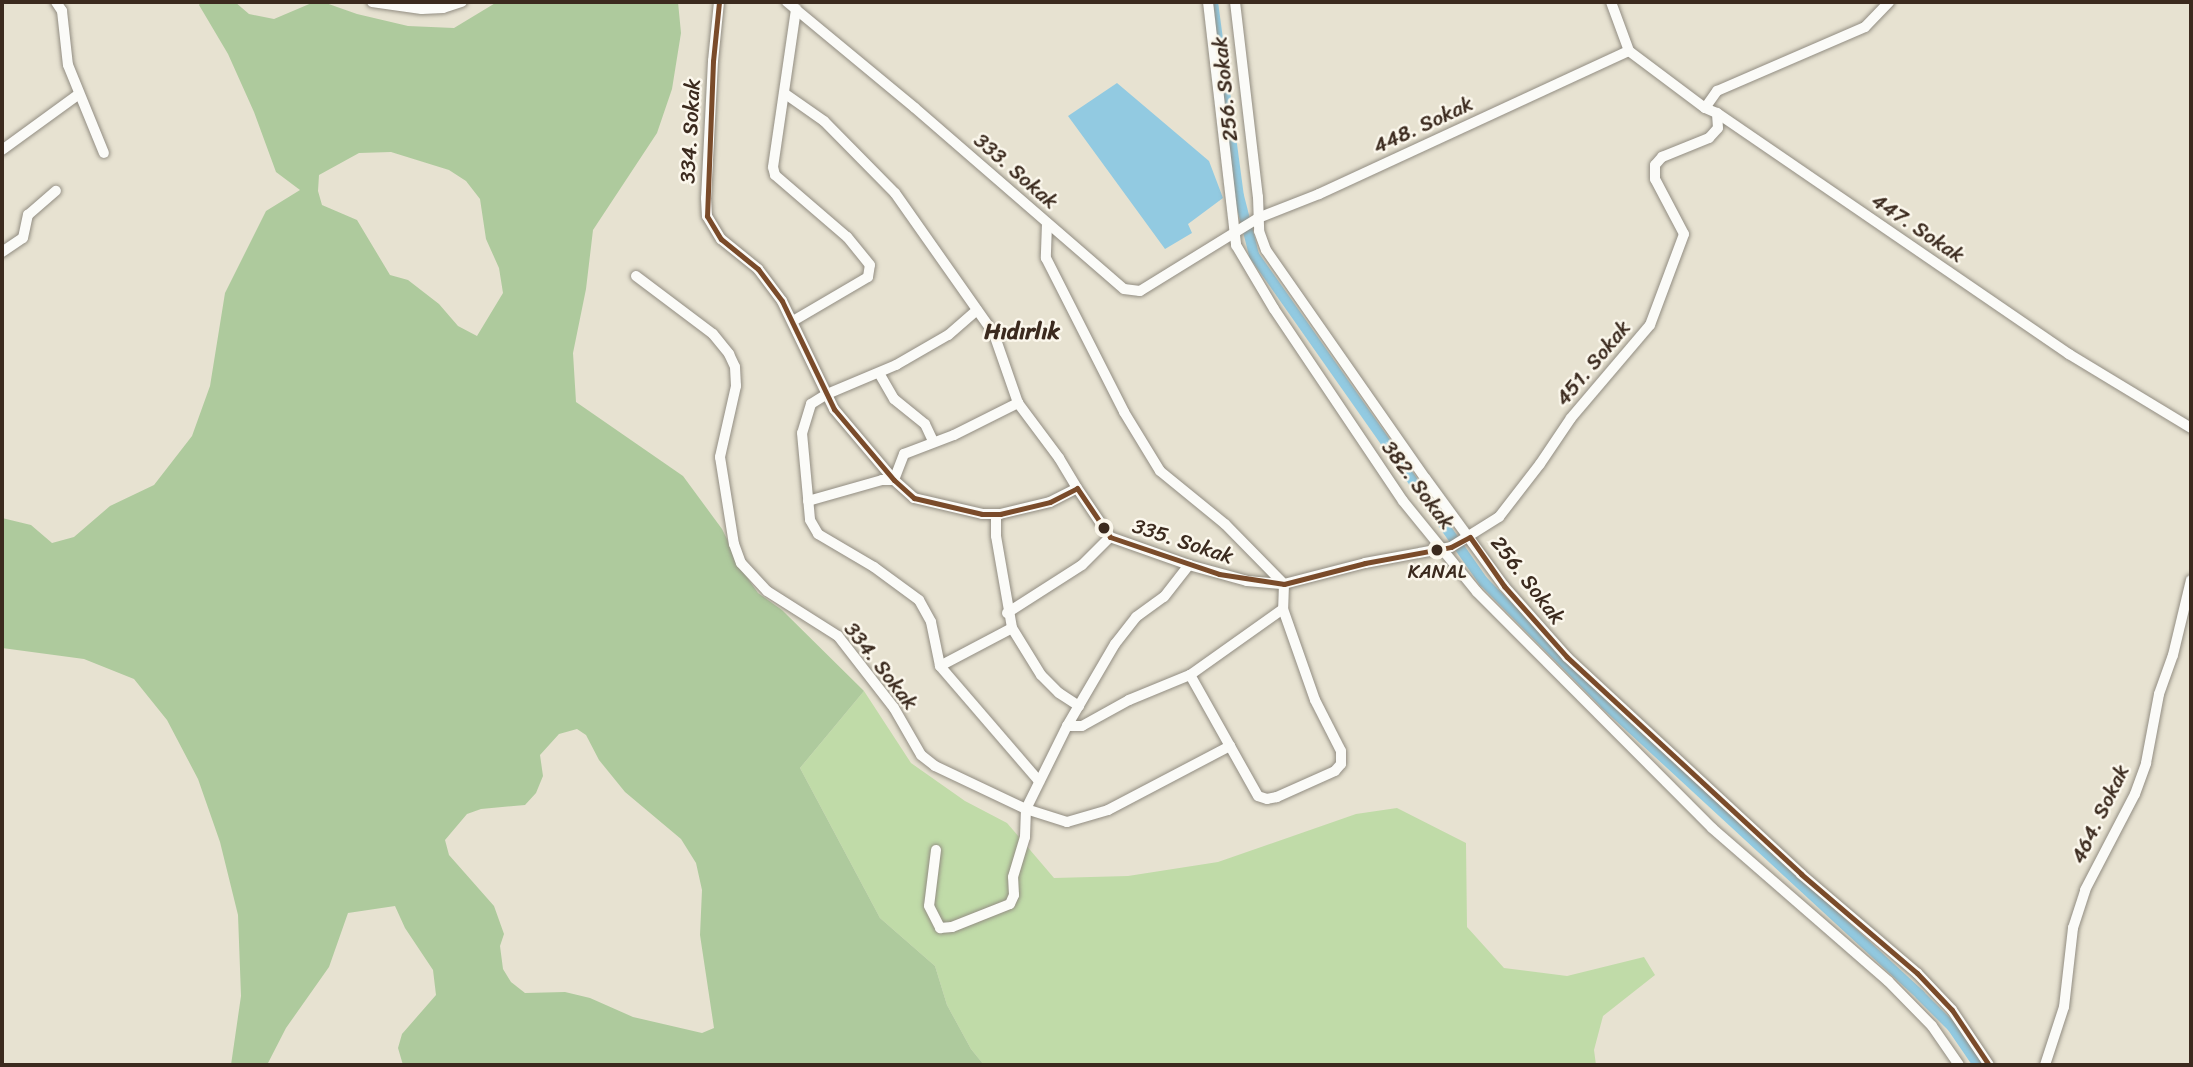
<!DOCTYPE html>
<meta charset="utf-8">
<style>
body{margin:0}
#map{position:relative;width:2193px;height:1067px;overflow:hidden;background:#e7e2d1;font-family:Sriracha,sans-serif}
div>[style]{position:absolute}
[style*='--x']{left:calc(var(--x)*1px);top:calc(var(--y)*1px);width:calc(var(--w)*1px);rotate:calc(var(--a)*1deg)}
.green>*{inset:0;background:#c0dba8}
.forest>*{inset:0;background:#aeca9d}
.water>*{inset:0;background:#92cae1}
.canal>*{height:10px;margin:-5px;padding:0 5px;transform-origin:5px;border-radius:5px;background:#92cae1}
.roads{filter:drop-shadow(0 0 2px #928d82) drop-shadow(0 0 2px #928d82)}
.minor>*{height:10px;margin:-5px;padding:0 5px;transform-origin:5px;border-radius:5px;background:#fbfbf8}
.bus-1>*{height:5px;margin:-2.5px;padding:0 2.5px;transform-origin:2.5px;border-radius:2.5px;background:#7a4b2a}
.dots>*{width:19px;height:19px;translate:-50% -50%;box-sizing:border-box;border:4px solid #fbf7ec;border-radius:50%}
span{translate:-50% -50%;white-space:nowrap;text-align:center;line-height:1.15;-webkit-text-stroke:5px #fbf7ec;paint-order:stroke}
.bus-label{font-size:19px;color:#3b2a1e}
.street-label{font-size:21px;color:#3b2a1e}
.neighbourhood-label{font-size:23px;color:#3b2a1e;font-weight:700}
.frame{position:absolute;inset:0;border:4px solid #3b2a1e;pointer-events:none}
</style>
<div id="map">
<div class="green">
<div style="clip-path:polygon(864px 691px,911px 763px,965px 801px,1007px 823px,1054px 878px,1128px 876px,1218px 862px,1356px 814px,1397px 808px,1466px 843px,1467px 927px,1504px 968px,1567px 976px,1644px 957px,1655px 975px,1603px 1016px,1594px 1050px,1596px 1065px,984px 1065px,971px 1049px,947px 1005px,935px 966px,880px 918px,800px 768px)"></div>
</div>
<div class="forest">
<div style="clip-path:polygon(evenodd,201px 2px,235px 2px,249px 14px,274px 19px,314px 2px,323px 2px,357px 14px,408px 26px,454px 28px,497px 2px,678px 2px,681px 33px,672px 89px,657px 133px,593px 230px,586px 289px,573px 353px,576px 402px,683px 476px,722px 529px,744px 573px,758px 593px,782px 610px,864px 691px,800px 768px,880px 918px,935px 966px,947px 1005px,971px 1049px,984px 1065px,403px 1065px,398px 1048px,402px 1034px,436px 995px,433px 970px,405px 928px,395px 906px,348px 913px,329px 967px,286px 1028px,267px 1065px,231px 1065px,241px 996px,238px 915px,220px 842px,198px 779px,167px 720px,134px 679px,84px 659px,2px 648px,2px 518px,31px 525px,52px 543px,74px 537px,110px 506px,154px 485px,192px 436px,210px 386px,225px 293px,266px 211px,300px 190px,276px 172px,254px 112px,228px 54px,199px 5px,201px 2px,391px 152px,449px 170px,466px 181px,480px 199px,486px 239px,499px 268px,503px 293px,477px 336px,458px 326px,439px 304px,408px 280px,390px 275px,357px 220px,322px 205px,318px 191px,319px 175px,359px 153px,391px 152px,201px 2px,577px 729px,586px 735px,599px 760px,625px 792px,681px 839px,696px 863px,702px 890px,700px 935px,714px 1028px,702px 1033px,633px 1017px,590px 998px,565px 992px,525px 993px,511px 982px,503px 969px,500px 946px,504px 934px,494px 906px,449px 855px,445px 840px,467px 814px,481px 809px,525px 805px,536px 793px,543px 776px,540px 755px,559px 734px,577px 729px)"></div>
</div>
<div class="water">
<div style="clip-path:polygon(1117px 83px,1209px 161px,1223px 198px,1188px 224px,1192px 233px,1165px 249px,1068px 116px)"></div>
</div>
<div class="canal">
<div style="--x:1213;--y:2;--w:196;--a:82.4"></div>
<div style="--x:1239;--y:196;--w:61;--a:75.7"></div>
<div style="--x:1254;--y:255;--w:400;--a:54.9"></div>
<div style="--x:1484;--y:582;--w:172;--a:45.2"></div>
<div style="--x:1605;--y:704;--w:429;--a:42.7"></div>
<div style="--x:1920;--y:995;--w:45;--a:45"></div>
<div style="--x:1952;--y:1027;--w:46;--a:55.6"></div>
</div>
<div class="roads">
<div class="minor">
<div style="--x:56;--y:2;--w:11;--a:56"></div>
<div style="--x:62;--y:11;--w:54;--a:83.7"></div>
<div style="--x:68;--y:65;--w:95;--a:67.8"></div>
<div style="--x:372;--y:2;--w:50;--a:8"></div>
<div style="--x:422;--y:9;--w:21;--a:-3"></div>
<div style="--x:443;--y:8;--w:20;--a:-18"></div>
<div style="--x:719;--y:2;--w:59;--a:95.8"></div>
<div style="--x:713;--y:61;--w:137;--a:92.9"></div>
<div style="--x:706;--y:198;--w:18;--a:87"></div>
<div style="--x:707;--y:216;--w:27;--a:59"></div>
<div style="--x:721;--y:239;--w:48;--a:39"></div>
<div style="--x:758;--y:269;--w:40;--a:53"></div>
<div style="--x:782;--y:301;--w:120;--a:64.3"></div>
<div style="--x:834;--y:409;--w:93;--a:49.8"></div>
<div style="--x:894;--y:480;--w:27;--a:42"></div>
<div style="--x:914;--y:498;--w:70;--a:13.2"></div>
<div style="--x:982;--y:514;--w:18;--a:0"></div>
<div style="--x:1000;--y:514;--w:51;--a:-13.5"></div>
<div style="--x:1050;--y:502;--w:30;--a:-27"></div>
<div style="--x:1077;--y:488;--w:59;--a:56"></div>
<div style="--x:1110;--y:537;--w:84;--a:19.5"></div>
<div style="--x:1189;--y:565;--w:60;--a:15.4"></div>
<div style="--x:1247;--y:581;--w:37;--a:5"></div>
<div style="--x:1284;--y:584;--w:84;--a:-14.5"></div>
<div style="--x:1365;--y:563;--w:87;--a:-10.5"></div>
<div style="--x:1451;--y:547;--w:57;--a:-32"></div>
<div style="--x:1499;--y:517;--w:67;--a:-52.3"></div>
<div style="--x:1540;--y:464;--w:55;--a:-56"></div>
<div style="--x:1571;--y:418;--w:122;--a:-49.7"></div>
<div style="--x:1650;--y:325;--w:97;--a:-69.5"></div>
<div style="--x:1684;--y:234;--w:62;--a:-117.8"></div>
<div style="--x:1655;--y:179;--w:14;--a:-90"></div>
<div style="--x:1655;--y:165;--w:11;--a:-49"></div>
<div style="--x:1662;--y:157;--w:51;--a:-22"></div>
<div style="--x:1709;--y:138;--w:13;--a:-48"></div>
<div style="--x:1718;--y:128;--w:15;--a:-94"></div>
<div style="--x:787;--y:2;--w:166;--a:39.6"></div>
<div style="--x:915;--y:108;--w:276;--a:40.9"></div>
<div style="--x:1124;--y:289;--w:16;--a:7"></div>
<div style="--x:1140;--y:291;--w:139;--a:-31.7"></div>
<div style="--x:1258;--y:218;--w:66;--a:-21.5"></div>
<div style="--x:1319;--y:194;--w:341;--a:-24.8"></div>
<div style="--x:1208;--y:2;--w:245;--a:83.4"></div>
<div style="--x:1236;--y:245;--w:74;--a:59.3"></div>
<div style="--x:1274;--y:309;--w:231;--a:56.1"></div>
<div style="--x:1403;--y:501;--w:117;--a:50.9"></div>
<div style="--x:1477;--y:592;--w:333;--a:45.1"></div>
<div style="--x:1712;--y:828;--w:233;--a:41"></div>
<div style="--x:1888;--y:981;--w:63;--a:45.6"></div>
<div style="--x:1932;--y:1026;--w:47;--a:55.3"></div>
<div style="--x:1235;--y:2;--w:196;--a:83.3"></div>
<div style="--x:1258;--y:197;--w:34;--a:88"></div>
<div style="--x:1259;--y:231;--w:20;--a:70"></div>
<div style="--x:1266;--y:250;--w:279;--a:55.1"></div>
<div style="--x:1426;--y:479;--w:132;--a:53.9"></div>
<div style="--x:1504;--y:586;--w:95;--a:48.4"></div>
<div style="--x:1567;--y:657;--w:319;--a:42.8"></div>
<div style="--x:1801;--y:874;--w:153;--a:40.5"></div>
<div style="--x:1917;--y:973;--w:51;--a:46.6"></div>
<div style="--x:1952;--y:1010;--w:66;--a:56.1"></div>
<div style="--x:1611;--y:2;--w:52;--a:69.8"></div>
<div style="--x:1629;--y:51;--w:95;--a:36.9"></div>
<div style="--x:1705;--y:108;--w:13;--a:23"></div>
<div style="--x:1717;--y:113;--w:427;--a:34.4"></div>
<div style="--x:2069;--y:354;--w:143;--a:31.2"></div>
<div style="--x:784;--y:93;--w:49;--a:35"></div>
<div style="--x:824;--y:121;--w:101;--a:45.4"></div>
<div style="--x:895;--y:193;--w:172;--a:54.9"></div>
<div style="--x:994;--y:334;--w:73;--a:70.8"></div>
<div style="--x:1018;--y:403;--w:69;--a:53.3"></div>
<div style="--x:1059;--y:458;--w:35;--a:59"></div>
<div style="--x:1705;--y:108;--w:21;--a:-55"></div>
<div style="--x:1717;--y:91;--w:161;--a:-23.4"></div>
<div style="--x:1865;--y:27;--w:35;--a:-46"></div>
<div style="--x:2;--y:150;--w:95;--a:-36"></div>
<div style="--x:1047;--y:223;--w:35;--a:92"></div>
<div style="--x:1046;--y:258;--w:173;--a:63.1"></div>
<div style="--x:1124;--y:412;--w:69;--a:58.6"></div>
<div style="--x:1160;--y:471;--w:84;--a:39.2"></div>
<div style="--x:1225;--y:524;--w:84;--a:45.5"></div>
<div style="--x:1284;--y:584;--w:25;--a:92"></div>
<div style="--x:1283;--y:609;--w:96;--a:70.6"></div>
<div style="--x:1315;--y:700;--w:57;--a:63"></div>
<div style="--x:1341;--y:751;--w:13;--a:90"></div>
<div style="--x:1341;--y:764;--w:9;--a:131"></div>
<div style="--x:1335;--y:771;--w:64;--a:155.9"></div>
<div style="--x:1277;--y:797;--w:10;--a:169"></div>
<div style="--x:1267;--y:799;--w:9;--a:-162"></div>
<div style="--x:1258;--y:796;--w:139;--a:-119.3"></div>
<div style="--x:2;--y:252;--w:25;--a:-34"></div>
<div style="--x:23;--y:238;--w:24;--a:-78"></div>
<div style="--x:28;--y:215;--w:37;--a:-41"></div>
<div style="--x:636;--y:276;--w:96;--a:37"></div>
<div style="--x:713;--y:334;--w:26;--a:51"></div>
<div style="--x:729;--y:354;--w:14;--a:65"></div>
<div style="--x:735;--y:367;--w:19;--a:87"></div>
<div style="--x:736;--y:386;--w:73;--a:102.7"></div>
<div style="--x:720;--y:457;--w:88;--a:80.9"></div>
<div style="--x:734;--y:544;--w:20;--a:70"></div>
<div style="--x:741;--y:563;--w:38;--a:47"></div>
<div style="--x:767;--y:591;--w:84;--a:32.4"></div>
<div style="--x:838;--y:636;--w:91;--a:52.1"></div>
<div style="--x:894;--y:708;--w:54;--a:60.1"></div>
<div style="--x:921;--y:755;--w:18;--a:38"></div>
<div style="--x:935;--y:766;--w:101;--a:25.3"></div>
<div style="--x:1026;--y:809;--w:43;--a:17.6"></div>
<div style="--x:1067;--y:822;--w:43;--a:-16.3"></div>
<div style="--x:1108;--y:810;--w:138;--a:-27.7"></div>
<div style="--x:977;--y:310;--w:38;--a:139"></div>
<div style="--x:948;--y:335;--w:60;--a:150"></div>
<div style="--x:896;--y:365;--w:75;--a:157.2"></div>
<div style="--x:827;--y:394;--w:19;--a:148"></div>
<div style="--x:811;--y:404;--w:30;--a:107"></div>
<div style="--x:802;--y:433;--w:87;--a:84.7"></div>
<div style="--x:810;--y:520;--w:16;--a:60"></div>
<div style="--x:818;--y:534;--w:65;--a:30.5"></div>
<div style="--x:874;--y:567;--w:56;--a:36.3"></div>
<div style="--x:919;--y:600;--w:25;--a:61"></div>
<div style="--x:931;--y:622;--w:45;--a:78.4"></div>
<div style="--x:940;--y:666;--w:152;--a:49.3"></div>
<div style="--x:793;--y:321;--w:87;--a:-30.4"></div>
<div style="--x:868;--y:277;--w:12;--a:-81"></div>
<div style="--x:870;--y:265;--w:36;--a:-129"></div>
<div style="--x:847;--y:237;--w:95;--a:-139.3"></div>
<div style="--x:775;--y:175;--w:8;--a:-104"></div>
<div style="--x:773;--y:167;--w:160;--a:-81.7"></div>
<div style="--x:879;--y:373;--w:30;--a:60"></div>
<div style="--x:894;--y:399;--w:40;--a:39"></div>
<div style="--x:925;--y:424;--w:19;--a:65"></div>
<div style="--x:808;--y:501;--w:77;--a:-15.8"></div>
<div style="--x:882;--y:480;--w:12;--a:0"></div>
<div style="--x:894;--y:480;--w:28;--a:-69"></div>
<div style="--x:904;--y:454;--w:53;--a:-20.8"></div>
<div style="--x:954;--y:435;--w:72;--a:-26.6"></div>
<div style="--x:996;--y:514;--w:22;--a:90"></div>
<div style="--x:996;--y:536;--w:93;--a:80.1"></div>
<div style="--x:1012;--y:628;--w:55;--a:58.3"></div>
<div style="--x:1041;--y:675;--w:25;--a:45"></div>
<div style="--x:1059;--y:693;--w:24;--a:33"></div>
<div style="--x:1007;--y:613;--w:89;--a:-32.6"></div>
<div style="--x:1082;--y:565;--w:40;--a:-45"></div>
<div style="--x:940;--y:666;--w:81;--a:-27.8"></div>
<div style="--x:1067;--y:726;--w:15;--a:0"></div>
<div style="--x:1082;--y:726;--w:54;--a:-29"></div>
<div style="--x:1129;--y:700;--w:66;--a:-22.3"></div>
<div style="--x:1190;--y:675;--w:114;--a:-35.4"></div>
<div style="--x:936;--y:850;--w:56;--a:97.1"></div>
<div style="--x:929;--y:906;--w:25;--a:63"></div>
<div style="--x:940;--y:928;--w:12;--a:-5"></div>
<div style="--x:952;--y:927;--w:62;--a:-21.6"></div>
<div style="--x:1010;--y:904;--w:10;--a:-66"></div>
<div style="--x:1014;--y:895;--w:18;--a:-93"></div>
<div style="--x:1013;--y:877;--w:42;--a:-73.3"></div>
<div style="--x:1025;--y:837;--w:28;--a:-88"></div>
<div style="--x:1026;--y:809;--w:93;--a:-63.7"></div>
<div style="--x:1067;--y:726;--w:95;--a:-59.7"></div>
<div style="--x:1115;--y:644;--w:34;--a:-52"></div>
<div style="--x:1136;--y:617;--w:34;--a:-36"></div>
<div style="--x:1164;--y:597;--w:41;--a:-52"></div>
<div style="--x:2045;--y:1065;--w:61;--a:-71.9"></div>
<div style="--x:2064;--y:1007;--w:80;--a:-83.5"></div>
<div style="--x:2073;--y:928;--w:40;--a:-72"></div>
<div style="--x:2085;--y:890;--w:108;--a:-62.5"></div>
<div style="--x:2135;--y:794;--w:33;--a:-70"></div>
<div style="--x:2146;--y:763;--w:70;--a:-79.3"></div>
<div style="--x:2159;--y:694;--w:41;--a:-70.3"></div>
<div style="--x:2173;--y:655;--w:77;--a:-76.5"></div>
</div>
</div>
<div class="bus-1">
<div style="--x:719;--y:2;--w:59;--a:95.8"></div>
<div style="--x:713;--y:61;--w:155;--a:92.2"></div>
<div style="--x:707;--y:216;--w:27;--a:59"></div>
<div style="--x:721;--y:239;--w:48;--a:39"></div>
<div style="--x:758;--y:269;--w:40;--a:53"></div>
<div style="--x:782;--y:301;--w:120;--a:64.3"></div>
<div style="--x:834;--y:409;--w:93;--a:49.8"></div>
<div style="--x:894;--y:480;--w:27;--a:42"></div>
<div style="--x:914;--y:498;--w:70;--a:13.2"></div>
<div style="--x:982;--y:514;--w:18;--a:0"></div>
<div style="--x:1000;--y:514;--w:51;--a:-13.5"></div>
<div style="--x:1050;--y:502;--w:30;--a:-27"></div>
<div style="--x:1077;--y:488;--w:59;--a:56"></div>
<div style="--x:1110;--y:537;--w:115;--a:18.7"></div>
<div style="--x:1219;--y:574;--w:66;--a:8.7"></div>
<div style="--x:1284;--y:584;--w:84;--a:-14.5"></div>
<div style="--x:1365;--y:563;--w:87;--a:-10.5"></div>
<div style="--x:1451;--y:547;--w:21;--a:-28"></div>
<div style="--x:1470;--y:537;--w:60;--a:55.2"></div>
<div style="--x:1504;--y:586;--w:95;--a:48.4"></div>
<div style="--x:1567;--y:657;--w:319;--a:42.8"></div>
<div style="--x:1801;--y:874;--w:153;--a:40.5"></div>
<div style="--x:1917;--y:973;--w:51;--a:46.6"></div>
<div style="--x:1952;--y:1010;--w:66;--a:56.1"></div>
</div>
<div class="dots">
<div style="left:1104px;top:528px;background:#3b2a1e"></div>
<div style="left:1437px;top:550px;background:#3b2a1e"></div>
</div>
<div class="bus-label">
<span style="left:1437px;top:572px">KANAL</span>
</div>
<div class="street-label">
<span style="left:1225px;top:89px;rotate:-96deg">256. Sokak</span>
<span style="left:1423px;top:125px;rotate:-25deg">448. Sokak</span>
<span style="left:690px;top:131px;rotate:-87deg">334. Sokak</span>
<span style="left:1016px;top:171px;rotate:41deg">333. Sokak</span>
<span style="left:1918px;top:228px;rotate:34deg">447. Sokak</span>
<span style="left:1593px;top:363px;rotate:-50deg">451. Sokak</span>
<span style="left:1418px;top:485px;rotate:53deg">382. Sokak</span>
<span style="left:1183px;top:541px;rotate:18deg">335. Sokak</span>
<span style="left:1528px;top:580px;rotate:52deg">256. Sokak</span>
<span style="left:881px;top:666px;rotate:52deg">334. Sokak</span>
<span style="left:2100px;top:814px;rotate:-64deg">464. Sokak</span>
</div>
<div class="neighbourhood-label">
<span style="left:1022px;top:332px">Hıdırlık</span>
</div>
<div class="frame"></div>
</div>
